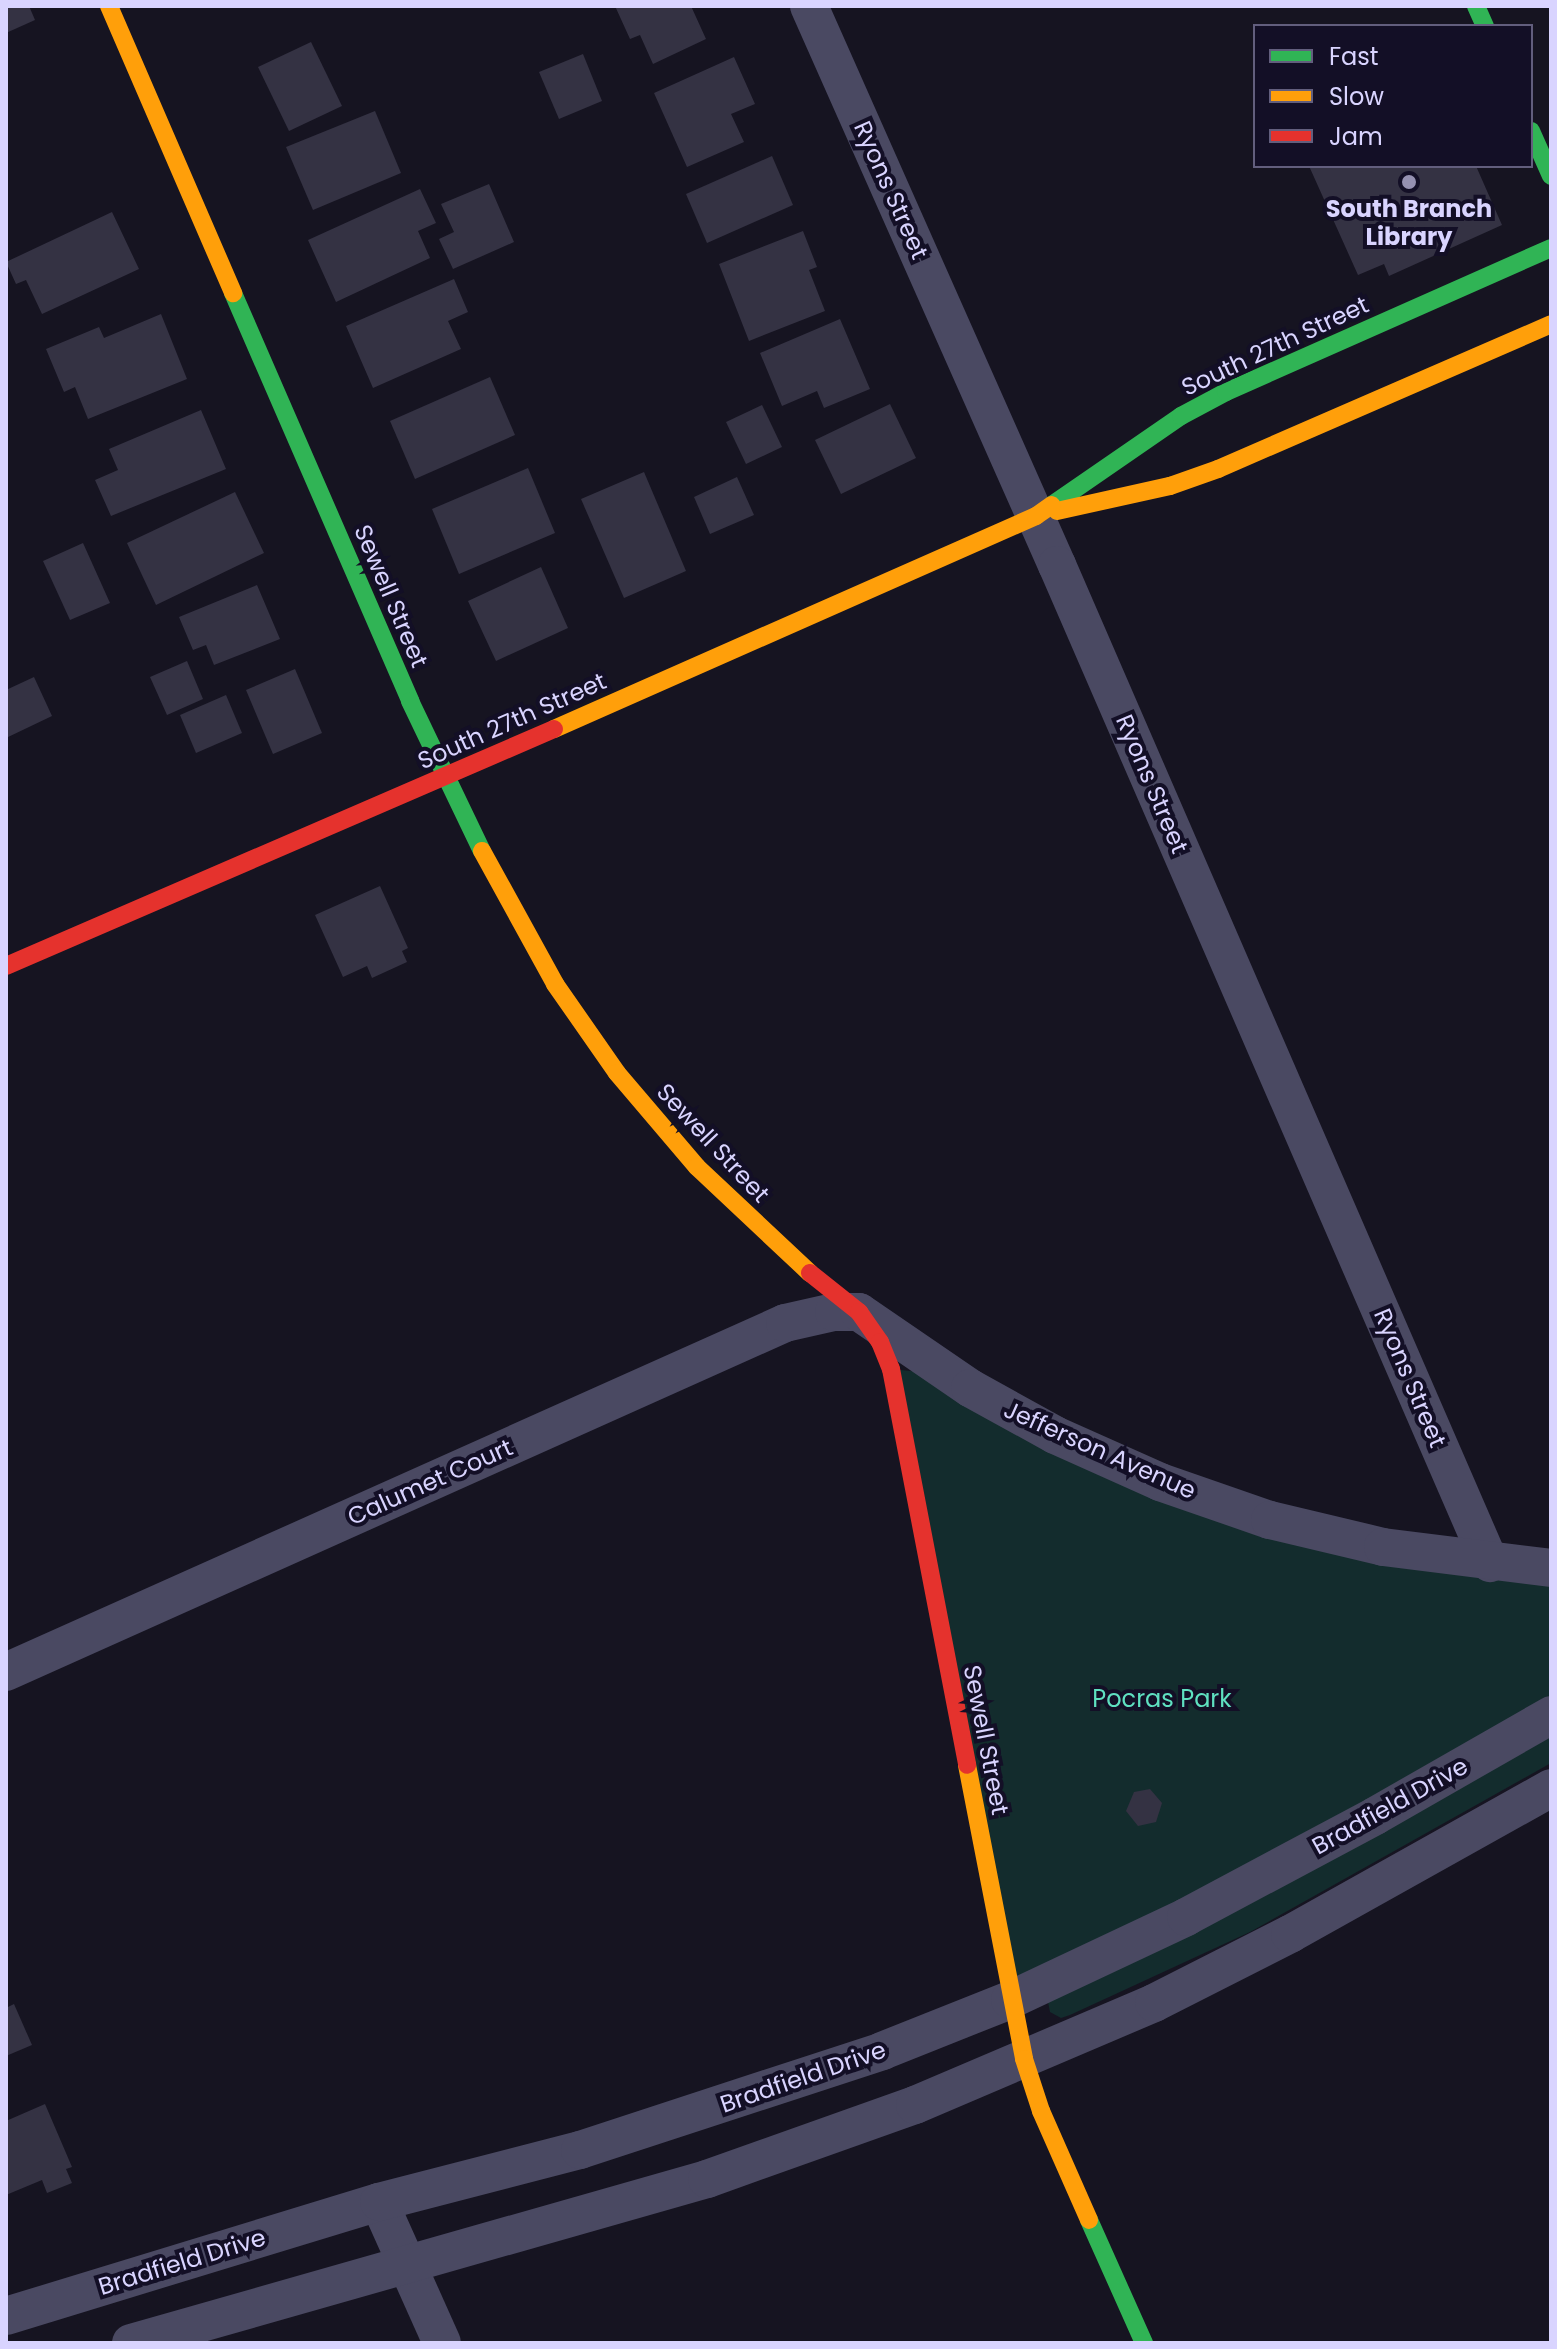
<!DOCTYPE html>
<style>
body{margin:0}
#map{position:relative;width:1557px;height:2349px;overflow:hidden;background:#161421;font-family:Poppins,sans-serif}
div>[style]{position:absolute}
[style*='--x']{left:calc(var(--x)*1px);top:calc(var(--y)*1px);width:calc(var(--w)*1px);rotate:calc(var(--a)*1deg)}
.green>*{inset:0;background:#132c2d}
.building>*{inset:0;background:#343243}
.street>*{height:38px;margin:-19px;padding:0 19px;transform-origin:19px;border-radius:19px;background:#4a4962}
.fast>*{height:18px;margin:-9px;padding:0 9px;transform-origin:9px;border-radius:9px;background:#30b455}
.slow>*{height:18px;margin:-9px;padding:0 9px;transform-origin:9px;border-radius:9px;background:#ff9f0a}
.jam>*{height:18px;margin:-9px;padding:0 9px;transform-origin:9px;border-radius:9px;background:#e5322d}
.dots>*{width:22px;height:22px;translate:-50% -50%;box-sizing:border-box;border:4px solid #130f26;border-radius:50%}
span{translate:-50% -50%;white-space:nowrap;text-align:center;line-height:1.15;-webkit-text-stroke:8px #130f26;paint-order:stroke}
.street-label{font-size:24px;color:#d9d4ff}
.poi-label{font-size:24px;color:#d9d4ff;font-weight:700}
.park-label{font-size:24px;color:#5fe0c0}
.frame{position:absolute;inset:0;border:8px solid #d9d4ff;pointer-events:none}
.legend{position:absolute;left:1253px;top:24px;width:280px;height:144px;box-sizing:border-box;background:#130f26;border:2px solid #625e7d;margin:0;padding:10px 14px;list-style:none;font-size:24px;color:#d9d4ff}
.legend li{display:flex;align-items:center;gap:16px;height:40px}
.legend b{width:40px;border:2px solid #625e7d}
</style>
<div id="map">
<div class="green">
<div style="clip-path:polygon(891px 1369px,949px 1375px,1160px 1482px,1551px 1568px,1551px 1715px,1010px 2000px)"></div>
<div style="clip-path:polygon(1551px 1733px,1551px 1763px,1250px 1932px,1070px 2015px,1061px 2018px,1050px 2012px,1048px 2002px)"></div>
</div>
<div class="building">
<div style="clip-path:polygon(6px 6px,29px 6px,35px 20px,6px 33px)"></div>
<div style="clip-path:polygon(615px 6px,691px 6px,706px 39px,653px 64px,640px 35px,630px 39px)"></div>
<div style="clip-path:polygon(311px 42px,342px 106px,289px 131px,258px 67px)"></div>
<div style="clip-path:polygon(583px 54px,602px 101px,559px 119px,539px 72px)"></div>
<div style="clip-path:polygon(734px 57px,755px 104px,731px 114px,744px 142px,687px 167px,654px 93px)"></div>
<div style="clip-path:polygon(375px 111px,401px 173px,313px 210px,286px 147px)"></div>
<div style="clip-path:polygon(772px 156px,793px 205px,707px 243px,686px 194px)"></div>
<div style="clip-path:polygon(1309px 166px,1476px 166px,1502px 225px,1389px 276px,1384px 264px,1358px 275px)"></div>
<div style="clip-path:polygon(489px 184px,514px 242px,453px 269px,439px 239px,454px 232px,441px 204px)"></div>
<div style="clip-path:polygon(420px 189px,436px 223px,418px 231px,430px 258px,336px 302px,308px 240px)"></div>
<div style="clip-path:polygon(112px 212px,139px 269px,42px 314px,26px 280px,16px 284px,6px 262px)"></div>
<div style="clip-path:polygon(803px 231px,817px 267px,809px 270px,825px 311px,749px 341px,719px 264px)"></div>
<div style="clip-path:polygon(454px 279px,468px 312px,448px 321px,461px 349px,373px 388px,346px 326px)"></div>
<div style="clip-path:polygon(161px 314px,187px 379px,88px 419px,75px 387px,64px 392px,46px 349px,99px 327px,104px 338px)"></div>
<div style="clip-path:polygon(840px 319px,870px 389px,824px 408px,817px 391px,782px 406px,760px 353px)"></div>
<div style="clip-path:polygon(490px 377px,515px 435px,415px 479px,390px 421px)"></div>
<div style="clip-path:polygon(890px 404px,916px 458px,841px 494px,815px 440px)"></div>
<div style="clip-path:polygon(762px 405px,782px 447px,746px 464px,726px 422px)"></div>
<div style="clip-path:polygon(201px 410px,226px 469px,111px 516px,95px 480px,118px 470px,109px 449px)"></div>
<div style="clip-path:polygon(528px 468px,555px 533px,459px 574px,432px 509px)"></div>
<div style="clip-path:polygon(644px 472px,686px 571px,624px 598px,581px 499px)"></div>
<div style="clip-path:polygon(737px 477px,754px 515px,710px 534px,694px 497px)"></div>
<div style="clip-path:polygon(235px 492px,264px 553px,156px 605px,127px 543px)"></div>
<div style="clip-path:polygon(83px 543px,110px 603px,70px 620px,43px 561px)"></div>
<div style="clip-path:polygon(541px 567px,568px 628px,496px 661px,468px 601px)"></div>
<div style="clip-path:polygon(257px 585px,280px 639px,214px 665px,206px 645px,193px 650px,179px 617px)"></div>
<div style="clip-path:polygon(187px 661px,203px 699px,167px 715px,150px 677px)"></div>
<div style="clip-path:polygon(295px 669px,322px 733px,273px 754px,246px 690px)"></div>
<div style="clip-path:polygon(34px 677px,52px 716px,6px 738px,6px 690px)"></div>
<div style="clip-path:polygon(226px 695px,242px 733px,196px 753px,180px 715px)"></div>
<div style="clip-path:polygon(380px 886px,408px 948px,402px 951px,407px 962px,372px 978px,367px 966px,343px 977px,315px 915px)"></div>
<div style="clip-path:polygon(1150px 1789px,1162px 1803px,1156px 1822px,1138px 1826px,1126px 1811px,1134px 1792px)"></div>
<div style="clip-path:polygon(14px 2004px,32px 2045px,6px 2056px,6px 2008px)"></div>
<div style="clip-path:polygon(45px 2104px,72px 2167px,66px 2169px,72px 2183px,47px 2193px,42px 2180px,6px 2195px,6px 2121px)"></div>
</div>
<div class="street">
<div style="--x:809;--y:6;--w:612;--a:66.08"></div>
<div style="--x:1057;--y:565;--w:1088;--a:66.55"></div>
<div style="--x:6;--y:1672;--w:854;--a:-24.13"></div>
<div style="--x:785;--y:1323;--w:50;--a:-12.7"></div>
<div style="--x:834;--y:1312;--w:25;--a:0"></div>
<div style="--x:859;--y:1312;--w:135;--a:34.4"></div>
<div style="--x:970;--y:1388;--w:97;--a:28.9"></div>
<div style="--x:1055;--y:1435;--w:115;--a:24.1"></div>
<div style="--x:1160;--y:1482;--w:116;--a:19.1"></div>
<div style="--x:1270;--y:1520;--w:116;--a:13.4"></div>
<div style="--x:1383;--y:1547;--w:169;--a:7.1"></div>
<div style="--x:379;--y:2202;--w:154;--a:65.9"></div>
<div style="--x:6;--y:2316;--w:390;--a:-17"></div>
<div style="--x:379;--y:2202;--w:208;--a:-14.5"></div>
<div style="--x:580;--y:2150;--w:318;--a:-18.1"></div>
<div style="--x:882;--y:2051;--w:138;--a:-21.7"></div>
<div style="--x:1010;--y:2000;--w:195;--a:-25.2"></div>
<div style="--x:1186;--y:1917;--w:214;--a:-28.1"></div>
<div style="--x:1375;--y:1816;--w:203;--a:-29.8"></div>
<div style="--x:131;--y:2343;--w:599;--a:-15.89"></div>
<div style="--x:707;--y:2179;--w:221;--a:-19.6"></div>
<div style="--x:915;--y:2105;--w:260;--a:-23.1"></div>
<div style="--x:1154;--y:2003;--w:153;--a:-26.9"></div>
<div style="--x:1290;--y:1934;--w:299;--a:-29.2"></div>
</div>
<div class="fast">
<div style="--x:1476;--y:6;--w:22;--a:66"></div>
<div style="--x:1531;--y:131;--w:49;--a:66"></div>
<div style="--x:233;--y:293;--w:445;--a:66.5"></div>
<div style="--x:410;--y:701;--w:166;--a:64.4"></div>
<div style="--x:1052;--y:505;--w:157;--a:-34.6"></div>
<div style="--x:1181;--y:416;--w:51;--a:-28.1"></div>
<div style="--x:1226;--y:392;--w:355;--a:-23.9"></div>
<div style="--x:1089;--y:2220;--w:135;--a:65.9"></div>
</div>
<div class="slow">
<div style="--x:109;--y:6;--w:313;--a:66.6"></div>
<div style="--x:1057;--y:511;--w:116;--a:-12.5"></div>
<div style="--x:1170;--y:486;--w:51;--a:-19.5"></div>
<div style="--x:1218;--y:469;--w:363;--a:-23.5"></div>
<div style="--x:554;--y:729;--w:527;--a:-23.84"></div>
<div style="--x:1036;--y:516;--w:19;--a:-35"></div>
<div style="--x:482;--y:851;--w:152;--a:61.2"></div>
<div style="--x:555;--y:984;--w:108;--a:55.1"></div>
<div style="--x:617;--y:1073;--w:123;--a:49.6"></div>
<div style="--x:697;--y:1167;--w:155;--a:43.2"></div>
<div style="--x:967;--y:1765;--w:299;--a:79"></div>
<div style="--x:1024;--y:2059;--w:55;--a:71.9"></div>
<div style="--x:1041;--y:2111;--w:119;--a:66.2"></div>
</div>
<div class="jam">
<div style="--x:6;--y:966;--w:597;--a:-23.39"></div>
<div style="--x:810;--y:1273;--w:63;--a:38.5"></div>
<div style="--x:859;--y:1312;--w:37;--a:55"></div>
<div style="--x:880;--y:1342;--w:29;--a:68"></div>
<div style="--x:891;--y:1369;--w:403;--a:79.1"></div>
</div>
<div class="dots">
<div style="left:1409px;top:182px;background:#9591b1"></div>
</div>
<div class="street-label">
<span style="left:891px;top:190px;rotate:66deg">Ryons Street</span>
<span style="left:1275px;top:346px;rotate:-25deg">South 27th Street</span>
<span style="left:391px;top:596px;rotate:67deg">Sewell Street</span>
<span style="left:512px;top:721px;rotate:-24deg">South 27th Street</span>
<span style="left:1152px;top:784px;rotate:67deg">Ryons Street</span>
<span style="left:713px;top:1143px;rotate:47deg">Sewell Street</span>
<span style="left:1410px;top:1378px;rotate:67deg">Ryons Street</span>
<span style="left:1100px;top:1450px;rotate:24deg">Jefferson Avenue</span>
<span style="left:430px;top:1482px;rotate:-24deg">Calumet Court</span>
<span style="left:986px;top:1740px;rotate:79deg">Sewell Street</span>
<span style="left:1390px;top:1806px;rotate:-29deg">Bradfield Drive</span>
<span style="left:803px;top:2077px;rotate:-19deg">Bradfield Drive</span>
<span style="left:182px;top:2262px;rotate:-17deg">Bradfield Drive</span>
</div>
<div class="poi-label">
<span style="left:1409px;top:223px">South Branch<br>Library</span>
</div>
<div class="park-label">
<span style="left:1162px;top:1699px">Pocras Park</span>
</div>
<div class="frame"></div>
<ul class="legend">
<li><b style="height:10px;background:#30b455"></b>Fast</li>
<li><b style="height:10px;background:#ff9f0a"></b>Slow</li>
<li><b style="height:10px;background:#e5322d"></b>Jam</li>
</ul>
</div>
